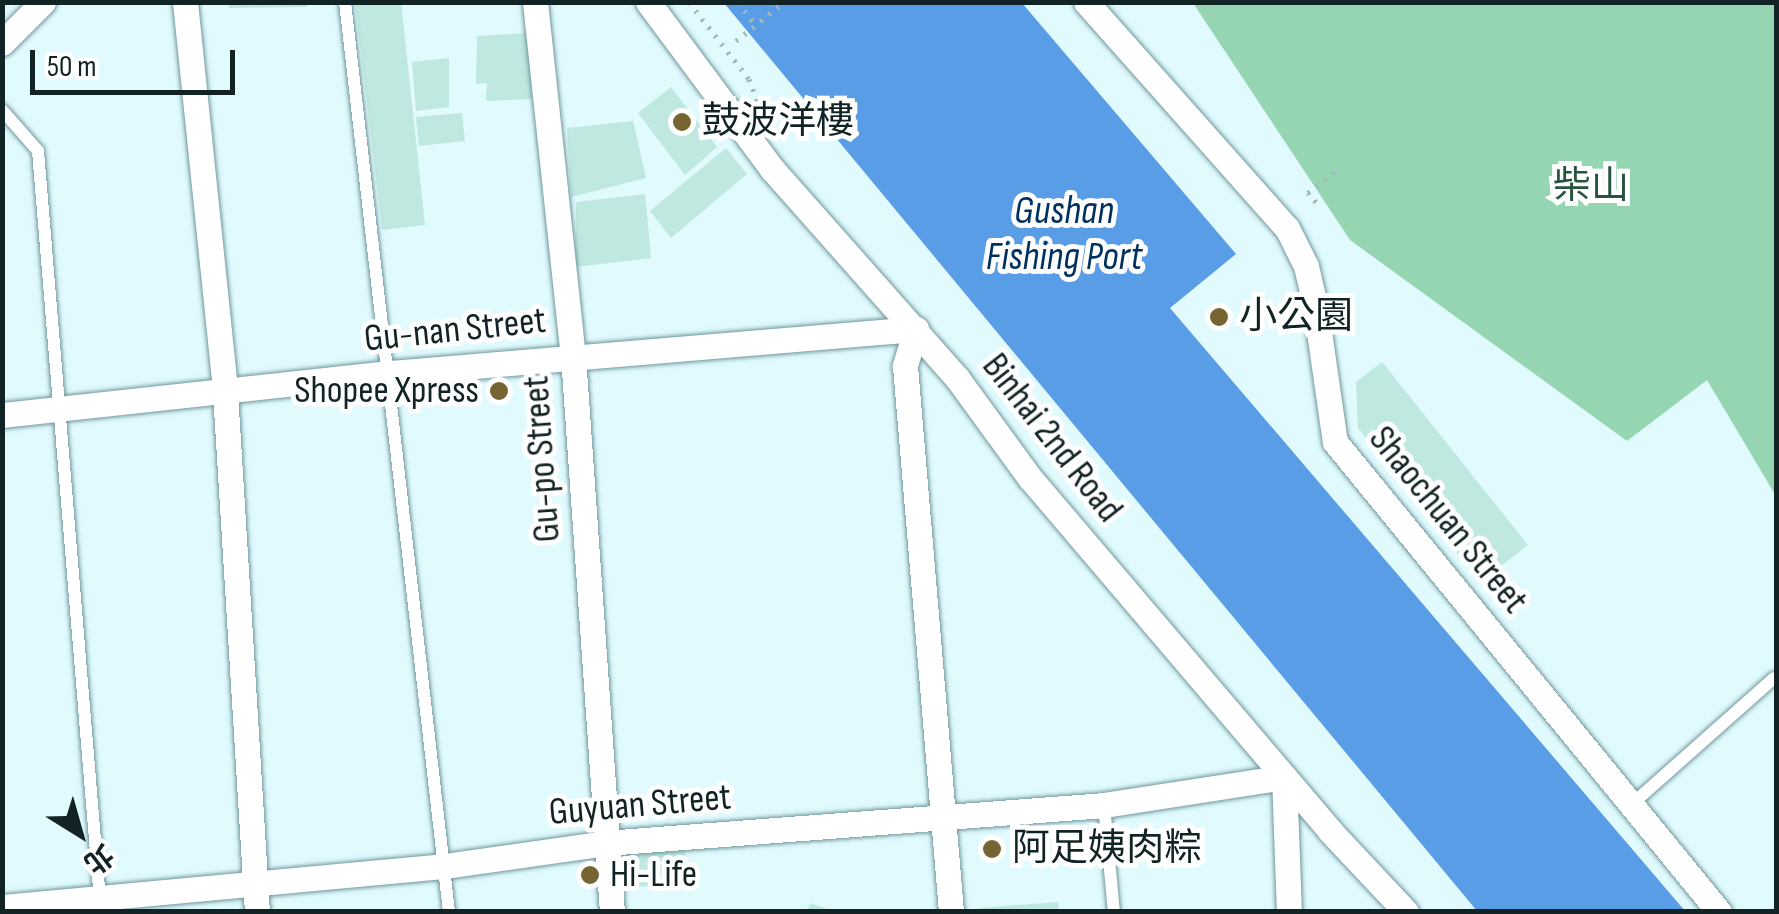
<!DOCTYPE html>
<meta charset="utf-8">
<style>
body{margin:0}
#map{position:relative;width:1779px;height:914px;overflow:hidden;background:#e0fafd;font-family:"Sofia Sans Condensed","Noto Sans TC",sans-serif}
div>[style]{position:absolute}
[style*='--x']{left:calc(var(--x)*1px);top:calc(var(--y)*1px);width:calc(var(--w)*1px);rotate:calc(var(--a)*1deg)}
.green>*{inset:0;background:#96d5b2}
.water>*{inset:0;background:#599de6}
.building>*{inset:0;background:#bee8e0}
.path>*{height:5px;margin-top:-2.5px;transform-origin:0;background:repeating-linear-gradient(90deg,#a2b9bc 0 2.5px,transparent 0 10.5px)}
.roads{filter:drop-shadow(0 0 2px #6f979c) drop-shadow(0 0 2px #6f979c)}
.service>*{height:12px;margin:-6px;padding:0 6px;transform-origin:6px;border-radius:6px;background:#fff}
.minor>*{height:25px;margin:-12.5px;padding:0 12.5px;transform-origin:12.5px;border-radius:12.5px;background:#fff}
.dots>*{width:28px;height:28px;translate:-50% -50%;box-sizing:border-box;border:5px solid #fff;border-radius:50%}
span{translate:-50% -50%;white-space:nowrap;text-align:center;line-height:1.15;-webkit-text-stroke:10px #fff;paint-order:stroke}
.poi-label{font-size:38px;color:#122325}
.left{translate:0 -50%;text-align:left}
.right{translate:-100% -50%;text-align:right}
.park-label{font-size:38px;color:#27543e}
.street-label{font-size:38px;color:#122325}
.water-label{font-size:40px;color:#003261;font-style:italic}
.frame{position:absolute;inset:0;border:5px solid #122325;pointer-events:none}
.north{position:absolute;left:30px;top:784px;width:100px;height:100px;-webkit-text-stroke:8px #fff;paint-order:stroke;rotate:143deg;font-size:28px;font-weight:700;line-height:40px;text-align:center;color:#122325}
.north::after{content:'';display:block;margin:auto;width:35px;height:45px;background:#122325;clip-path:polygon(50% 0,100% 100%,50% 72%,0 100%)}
.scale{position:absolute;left:30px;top:50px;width:205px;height:45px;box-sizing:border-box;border:5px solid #122325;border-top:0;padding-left:12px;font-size:30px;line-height:35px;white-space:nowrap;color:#122325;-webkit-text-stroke:8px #fff;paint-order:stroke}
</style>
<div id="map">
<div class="green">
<div style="clip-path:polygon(1193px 3px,1776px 3px,1776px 496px,1707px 380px,1627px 441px,1350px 240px)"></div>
</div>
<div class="water">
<div style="clip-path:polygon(724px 3px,1022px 3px,1236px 254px,1170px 308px,1685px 911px,1477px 911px)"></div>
</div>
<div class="building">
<div style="clip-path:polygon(228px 2px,307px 2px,307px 7px,229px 8px)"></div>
<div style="clip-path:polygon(355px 2px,401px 2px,425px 225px,382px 230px)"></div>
<div style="clip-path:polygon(529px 33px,532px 99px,486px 101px,487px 83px,476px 84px,477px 36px)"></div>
<div style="clip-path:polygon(449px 58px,449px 107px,416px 111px,412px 62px)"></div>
<div style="clip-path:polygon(671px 87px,717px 147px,685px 175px,638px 113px)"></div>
<div style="clip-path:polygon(462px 113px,465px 141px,419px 146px,416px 117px)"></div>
<div style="clip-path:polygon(633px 121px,646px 178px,571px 197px,567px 128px)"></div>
<div style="clip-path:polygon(726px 148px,747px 174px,671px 238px,650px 211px)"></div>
<div style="clip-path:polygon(645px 194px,651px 258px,575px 267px,576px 202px)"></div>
<div style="clip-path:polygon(1382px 362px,1528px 545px,1480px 582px,1358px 428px,1356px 382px)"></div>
<div style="clip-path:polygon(684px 846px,689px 883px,623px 888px,621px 852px)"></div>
<div style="clip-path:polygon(1058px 902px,1059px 912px,981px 912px,980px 908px)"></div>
<div style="clip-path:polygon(810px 903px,833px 911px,833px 912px,807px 912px)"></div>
</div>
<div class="path">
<div style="--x:689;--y:2;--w:98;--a:52.1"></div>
<div style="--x:749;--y:79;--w:26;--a:69"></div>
<div style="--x:738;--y:2;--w:31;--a:53"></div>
<div style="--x:736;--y:41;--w:62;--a:-39.1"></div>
<div style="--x:1316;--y:202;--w:12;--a:-132"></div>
<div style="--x:1308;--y:193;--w:42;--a:-38.2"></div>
</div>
<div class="roads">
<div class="service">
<div style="--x:345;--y:2;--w:916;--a:83.48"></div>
<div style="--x:2;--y:110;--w:55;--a:48.7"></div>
<div style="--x:38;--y:151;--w:764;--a:85.27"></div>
<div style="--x:1104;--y:805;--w:107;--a:84.7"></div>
<div style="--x:1631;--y:805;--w:191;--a:-41.6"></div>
</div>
<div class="minor">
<div style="--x:185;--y:2;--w:392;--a:84.1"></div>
<div style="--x:225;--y:392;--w:521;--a:86.48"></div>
<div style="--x:535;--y:2;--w:356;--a:83.9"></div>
<div style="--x:573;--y:356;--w:557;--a:85.99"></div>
<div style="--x:648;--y:2;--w:208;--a:53.4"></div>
<div style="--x:772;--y:169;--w:279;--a:48.5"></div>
<div style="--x:957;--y:378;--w:124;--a:53.9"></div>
<div style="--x:1030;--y:478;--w:463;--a:49.6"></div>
<div style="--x:1330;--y:831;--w:111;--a:46.8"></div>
<div style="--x:1086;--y:2;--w:302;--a:48.4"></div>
<div style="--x:1287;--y:228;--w:42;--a:63.4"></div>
<div style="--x:1306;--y:266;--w:39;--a:77"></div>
<div style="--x:1315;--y:304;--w:139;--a:81.8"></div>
<div style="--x:1335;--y:442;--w:607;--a:50.75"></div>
<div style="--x:2;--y:43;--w:58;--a:-45"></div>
<div style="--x:2;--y:415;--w:391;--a:-6.2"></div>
<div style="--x:391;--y:373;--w:527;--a:-4.79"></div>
<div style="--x:916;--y:329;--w:39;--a:107"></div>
<div style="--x:905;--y:366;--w:548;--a:85.18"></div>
<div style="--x:2;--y:907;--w:444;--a:-5.3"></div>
<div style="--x:444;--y:866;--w:163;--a:-8.1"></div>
<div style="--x:605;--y:843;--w:500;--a:-4.35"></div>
<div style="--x:1104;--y:805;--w:182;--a:-8.8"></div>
<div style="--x:1284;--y:777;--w:135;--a:87.9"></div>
</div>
</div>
<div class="dots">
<div style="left:682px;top:122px;background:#766533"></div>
<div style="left:1219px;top:317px;background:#766533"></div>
<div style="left:499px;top:391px;background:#766533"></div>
<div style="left:992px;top:849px;background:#766533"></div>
<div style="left:590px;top:875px;background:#766533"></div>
</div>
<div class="poi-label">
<span class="left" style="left:702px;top:122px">鼓波洋樓</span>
<span class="left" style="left:1239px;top:317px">小公園</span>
<span class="right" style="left:479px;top:391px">Shopee Xpress</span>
<span class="left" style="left:1012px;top:849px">阿足姨肉粽</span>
<span class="left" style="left:610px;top:875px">Hi-Life</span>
</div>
<div class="park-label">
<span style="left:1591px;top:187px">柴山</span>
</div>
<div class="street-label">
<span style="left:455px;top:330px;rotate:-6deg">Gu-nan Street</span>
<span style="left:1052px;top:438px;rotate:52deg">Binhai 2nd Road</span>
<span style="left:542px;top:459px;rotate:-94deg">Gu-po Street</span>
<span style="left:1448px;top:520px;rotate:51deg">Shaochuan Street</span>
<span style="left:640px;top:805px;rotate:-5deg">Guyuan Street</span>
</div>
<div class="water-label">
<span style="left:1064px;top:234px">Gushan<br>Fishing Port</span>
</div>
<div class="frame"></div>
<div class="north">北</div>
<div class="scale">50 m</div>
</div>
